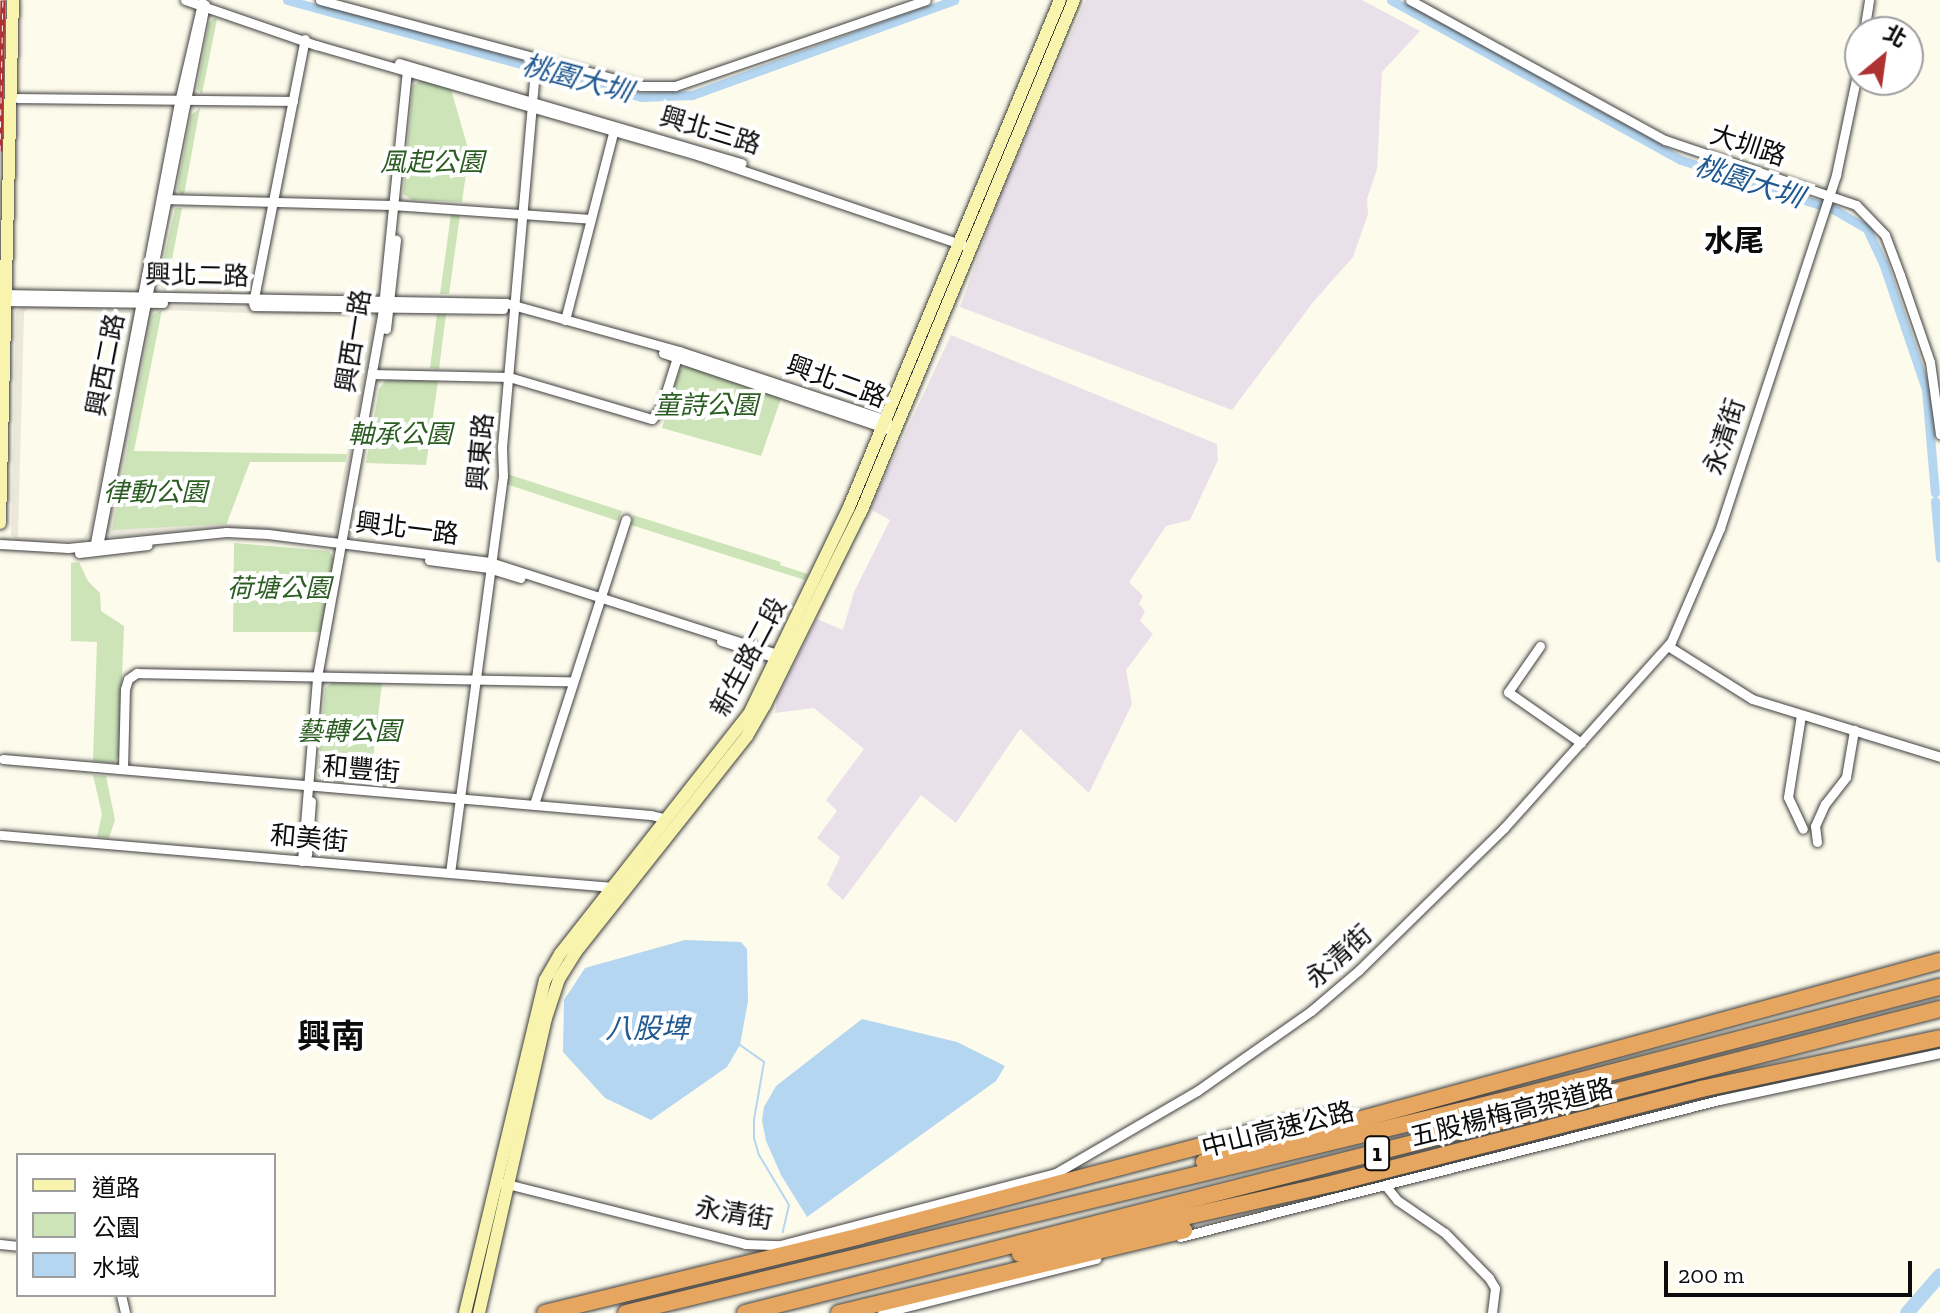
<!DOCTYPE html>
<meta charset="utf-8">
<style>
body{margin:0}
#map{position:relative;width:1940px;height:1313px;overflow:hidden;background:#fdfbec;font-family:"Zilla Slab","Noto Sans TC",serif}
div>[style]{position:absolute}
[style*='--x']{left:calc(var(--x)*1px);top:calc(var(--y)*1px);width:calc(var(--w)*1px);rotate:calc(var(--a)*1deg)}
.industrial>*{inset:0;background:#e9e0ea}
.green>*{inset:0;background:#cde4b9}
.plaza>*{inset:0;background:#ece9dc}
.water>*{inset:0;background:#b5d6f0}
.stream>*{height:2px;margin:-1px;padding:0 1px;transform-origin:1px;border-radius:1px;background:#b5d6f0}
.canal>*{height:9px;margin:-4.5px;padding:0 4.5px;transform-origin:4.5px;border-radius:4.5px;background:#b5d6f0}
.river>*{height:14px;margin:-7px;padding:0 7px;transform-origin:7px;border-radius:7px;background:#b5d6f0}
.roads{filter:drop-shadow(0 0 2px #3f3f3f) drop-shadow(0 0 2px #3f3f3f)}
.street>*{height:9px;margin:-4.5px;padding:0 4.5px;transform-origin:4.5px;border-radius:4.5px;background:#fff}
.secondary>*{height:12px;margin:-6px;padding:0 6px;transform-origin:6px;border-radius:6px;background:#f8f4ad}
.highway>*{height:16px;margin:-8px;padding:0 8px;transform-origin:8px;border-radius:8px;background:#e7a660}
.rail>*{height:5px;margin-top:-2.5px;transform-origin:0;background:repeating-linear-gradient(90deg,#fff 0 6px,#ae3231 0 12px);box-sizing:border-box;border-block:2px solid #ae3231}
span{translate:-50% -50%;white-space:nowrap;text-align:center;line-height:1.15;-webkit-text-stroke:8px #fff;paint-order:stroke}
.shield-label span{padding:2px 6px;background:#fff;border:2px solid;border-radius:6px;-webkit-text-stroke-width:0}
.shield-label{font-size:24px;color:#0c0c0c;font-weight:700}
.street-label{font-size:26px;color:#0c0c0c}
.park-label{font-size:26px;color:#2b5d22;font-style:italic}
.water-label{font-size:28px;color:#215991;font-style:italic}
.quarter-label{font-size:30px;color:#0c0c0c;font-weight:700}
.district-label{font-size:34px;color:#0c0c0c;font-weight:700}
.legend{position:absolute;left:16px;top:1153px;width:260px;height:144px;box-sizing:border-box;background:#fff;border:2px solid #9e9e9e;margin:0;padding:10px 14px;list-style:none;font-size:24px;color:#0c0c0c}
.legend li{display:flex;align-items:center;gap:16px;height:40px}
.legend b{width:40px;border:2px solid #9e9e9e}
.north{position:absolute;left:1844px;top:16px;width:80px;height:80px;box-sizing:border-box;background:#fff;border:2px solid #9e9e9e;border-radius:50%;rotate:29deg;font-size:22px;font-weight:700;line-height:32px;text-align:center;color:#0c0c0c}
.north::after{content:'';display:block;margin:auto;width:28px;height:36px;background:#ae3231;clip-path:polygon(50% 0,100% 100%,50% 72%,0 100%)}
.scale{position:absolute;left:1664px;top:1261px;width:248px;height:36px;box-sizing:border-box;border:4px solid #0c0c0c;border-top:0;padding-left:10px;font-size:24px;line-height:28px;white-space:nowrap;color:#0c0c0c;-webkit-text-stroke:6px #fff;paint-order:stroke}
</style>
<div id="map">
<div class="industrial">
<div style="clip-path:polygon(1086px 0,1362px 0,1420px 31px,1382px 72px,1377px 169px,1367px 199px,1368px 214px,1353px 257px,1314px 301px,1232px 410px,960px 307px,1001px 193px)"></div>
<div style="clip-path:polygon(951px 335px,1217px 444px,1218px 460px,1190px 520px,1166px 526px,1129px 582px,1143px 596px,1139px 604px,1145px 611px,1140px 621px,1153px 634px,1126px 670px,1132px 704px,1089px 793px,1020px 729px,956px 823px,921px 795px,843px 900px,827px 885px,840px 857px,817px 838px,837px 811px,826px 800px,864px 749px,814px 708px,775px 713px,777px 698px,817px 619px,843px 630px,854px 592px,890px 520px,870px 509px)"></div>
</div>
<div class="green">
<div style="clip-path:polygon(213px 18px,217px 19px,202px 94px,197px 89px,209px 23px)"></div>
<div style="clip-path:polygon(422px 80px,451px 89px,469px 152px,462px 202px,412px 200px,403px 194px,413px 85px)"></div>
<div style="clip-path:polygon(200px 108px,184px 195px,180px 194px,177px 189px,191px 115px)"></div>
<div style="clip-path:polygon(175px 208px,182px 208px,166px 290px,158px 285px)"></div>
<div style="clip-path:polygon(451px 214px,460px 215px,449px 294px,440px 294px)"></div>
<div style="clip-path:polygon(162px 310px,134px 451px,349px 454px,347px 462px,250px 462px,225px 528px,112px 537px,106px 532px,152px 315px)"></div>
<div style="clip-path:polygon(437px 314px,446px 314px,439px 369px,430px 368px)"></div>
<div style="clip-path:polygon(686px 365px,782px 396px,761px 456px,662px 428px,679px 371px)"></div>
<div style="clip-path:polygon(386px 380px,438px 381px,426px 465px,366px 463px,379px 389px)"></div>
<div style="clip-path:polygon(507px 474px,622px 511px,618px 521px,506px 484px)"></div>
<div style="clip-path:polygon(633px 515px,781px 562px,780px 565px,808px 574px,805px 580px,631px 525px)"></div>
<div style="clip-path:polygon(234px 543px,329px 551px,334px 559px,321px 632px,233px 632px)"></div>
<div style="clip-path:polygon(79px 562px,88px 581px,100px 593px,101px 611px,124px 626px,119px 755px,114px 763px,93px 761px,97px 642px,71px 641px,71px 563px)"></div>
<div style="clip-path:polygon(332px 683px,382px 683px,370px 784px,325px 781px,318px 776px,325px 688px)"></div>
<div style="clip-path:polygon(93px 775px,106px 776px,115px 820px,109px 838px,97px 837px,102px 814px)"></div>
</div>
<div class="plaza">
<div style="clip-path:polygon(evenodd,25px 304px,128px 307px,135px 314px,90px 537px,83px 541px,19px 542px,11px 535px,16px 312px,25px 304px,28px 308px,132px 313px,88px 532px,83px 538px,18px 537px,24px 313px,28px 308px)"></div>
<div style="clip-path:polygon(evenodd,161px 306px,369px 311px,377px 315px,336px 537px,231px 528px,112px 537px,106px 532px,149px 311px,161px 306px,162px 310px,372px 317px,333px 532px,227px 524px,112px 530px,152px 315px,162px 310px)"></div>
</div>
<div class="water">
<div style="clip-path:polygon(685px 940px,741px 942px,747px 949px,748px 1001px,740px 1045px,727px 1067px,651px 1120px,605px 1098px,563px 1052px,564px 1000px,585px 968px)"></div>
<div style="clip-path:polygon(862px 1019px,957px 1042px,1005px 1066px,996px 1081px,807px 1217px,781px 1175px,766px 1141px,762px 1120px,764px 1107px,776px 1086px)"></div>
</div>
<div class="stream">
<div style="--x:740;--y:1045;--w:29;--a:35"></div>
<div style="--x:764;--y:1062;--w:59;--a:99.8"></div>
<div style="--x:754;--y:1120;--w:18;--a:90"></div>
<div style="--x:754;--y:1138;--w:18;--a:74"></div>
<div style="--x:759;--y:1155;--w:58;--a:59"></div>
<div style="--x:789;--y:1205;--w:28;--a:103"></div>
</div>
<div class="canal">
<div style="--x:287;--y:0;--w:367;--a:15.3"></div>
<div style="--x:641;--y:97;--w:51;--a:-2.2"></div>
<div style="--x:692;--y:95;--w:279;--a:-19.9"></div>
<div style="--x:1391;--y:0;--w:331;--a:28.9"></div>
<div style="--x:1681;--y:160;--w:160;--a:17.9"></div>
<div style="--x:1833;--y:209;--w:39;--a:30"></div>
<div style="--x:1867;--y:229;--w:38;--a:65"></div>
<div style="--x:1883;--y:263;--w:133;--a:71.2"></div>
<div style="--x:1926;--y:389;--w:104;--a:85.1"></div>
<div style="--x:1935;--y:501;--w:57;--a:85"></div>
</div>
<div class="river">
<div style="--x:1907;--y:1313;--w:50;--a:-49"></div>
</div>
<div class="roads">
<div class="street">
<div style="--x:185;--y:0;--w:139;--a:19"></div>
<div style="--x:316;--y:45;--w:400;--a:16.1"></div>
<div style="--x:700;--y:156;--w:278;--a:18.7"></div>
<div style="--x:320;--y:0;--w:332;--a:15"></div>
<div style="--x:641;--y:86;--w:34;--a:0"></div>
<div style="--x:675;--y:86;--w:265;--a:-18.9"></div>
<div style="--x:1410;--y:0;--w:291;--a:28.8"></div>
<div style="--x:1665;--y:140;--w:202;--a:18.8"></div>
<div style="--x:1856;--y:205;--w:42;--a:46"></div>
<div style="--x:1885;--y:235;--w:43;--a:69.4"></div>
<div style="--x:1900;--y:275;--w:92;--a:71"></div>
<div style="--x:1930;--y:362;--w:73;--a:82.1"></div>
<div style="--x:1864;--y:32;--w:32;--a:-81"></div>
<div style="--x:399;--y:63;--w:357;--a:16.3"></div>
<div style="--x:18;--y:98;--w:275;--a:0.6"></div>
<div style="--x:163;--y:199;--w:229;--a:1.5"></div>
<div style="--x:392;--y:205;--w:199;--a:4"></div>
<div style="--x:2;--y:294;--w:504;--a:1.02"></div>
<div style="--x:506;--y:303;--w:180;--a:15.5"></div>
<div style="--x:679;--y:351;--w:218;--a:18.4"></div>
<div style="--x:886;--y:420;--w:14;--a:51"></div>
<div style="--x:2;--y:301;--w:161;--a:0.7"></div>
<div style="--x:253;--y:303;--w:269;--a:-78.9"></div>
<div style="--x:254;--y:306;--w:249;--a:0.7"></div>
<div style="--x:565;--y:320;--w:197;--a:-75.6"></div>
<div style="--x:386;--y:329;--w:90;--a:-83.6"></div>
<div style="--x:663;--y:353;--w:237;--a:18.7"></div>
<div style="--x:372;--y:374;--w:137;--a:1.3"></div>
<div style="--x:509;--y:377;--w:149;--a:16.4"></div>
<div style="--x:652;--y:419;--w:14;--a:-51"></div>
<div style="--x:661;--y:408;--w:57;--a:-72.5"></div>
<div style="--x:0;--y:544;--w:68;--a:3.4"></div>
<div style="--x:68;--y:548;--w:159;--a:-5.8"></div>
<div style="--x:226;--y:532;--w:42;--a:2.7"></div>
<div style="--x:268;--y:534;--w:224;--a:7.2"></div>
<div style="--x:490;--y:562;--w:308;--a:17.8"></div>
<div style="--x:98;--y:546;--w:552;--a:-78.83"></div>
<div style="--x:94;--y:548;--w:454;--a:-79.2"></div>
<div style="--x:179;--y:102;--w:102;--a:-76.9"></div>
<div style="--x:79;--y:553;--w:69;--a:-6.6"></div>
<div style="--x:429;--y:560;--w:60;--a:7.7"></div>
<div style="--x:488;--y:568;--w:34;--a:17"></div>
<div style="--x:721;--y:641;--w:61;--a:17.2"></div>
<div style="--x:1540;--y:646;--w:56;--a:124.8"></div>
<div style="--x:1508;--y:692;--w:89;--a:34.9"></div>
<div style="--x:1668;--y:646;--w:99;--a:32.2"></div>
<div style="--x:1752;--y:699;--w:197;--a:17.1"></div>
<div style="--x:1801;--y:715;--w:83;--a:99"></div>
<div style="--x:1788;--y:797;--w:35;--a:65"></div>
<div style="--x:3;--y:759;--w:650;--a:4.94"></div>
<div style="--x:651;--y:815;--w:16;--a:14"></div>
<div style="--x:123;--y:769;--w:80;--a:-88.6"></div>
<div style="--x:125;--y:689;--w:10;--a:-73"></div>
<div style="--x:128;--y:679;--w:11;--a:-34"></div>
<div style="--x:137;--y:673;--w:436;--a:1.1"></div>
<div style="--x:534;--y:804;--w:299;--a:-72.1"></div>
<div style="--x:1;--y:835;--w:614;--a:4.86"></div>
<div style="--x:1817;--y:842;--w:16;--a:-97"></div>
<div style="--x:1815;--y:826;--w:24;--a:-66"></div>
<div style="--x:1825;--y:804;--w:34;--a:-52"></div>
<div style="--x:1846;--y:777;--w:48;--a:-80.3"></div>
<div style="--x:302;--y:861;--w:185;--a:-85.3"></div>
<div style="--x:317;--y:677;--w:367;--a:-79.8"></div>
<div style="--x:382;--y:316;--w:249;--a:-84.2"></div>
<div style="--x:302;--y:861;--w:9;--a:-54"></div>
<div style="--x:307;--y:854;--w:53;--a:-85.7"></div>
<div style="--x:450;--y:873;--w:401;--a:-82.4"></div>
<div style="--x:503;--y:476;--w:29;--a:-92"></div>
<div style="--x:502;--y:447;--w:366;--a:-85"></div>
<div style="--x:503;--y:1183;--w:250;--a:14.1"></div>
<div style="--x:745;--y:1244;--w:35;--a:2"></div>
<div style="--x:780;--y:1245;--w:285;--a:-14.6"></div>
<div style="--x:1056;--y:1173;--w:163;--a:-30.2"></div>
<div style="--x:1197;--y:1091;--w:139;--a:-35.1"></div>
<div style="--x:1311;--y:1011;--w:63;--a:-40.5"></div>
<div style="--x:1359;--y:970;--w:203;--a:-44.4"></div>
<div style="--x:1504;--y:828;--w:250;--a:-48.1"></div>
<div style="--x:1671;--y:642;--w:124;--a:-66.7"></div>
<div style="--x:1720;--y:528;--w:372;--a:-71.8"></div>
<div style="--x:1836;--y:175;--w:117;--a:-78.2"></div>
<div style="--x:1385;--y:1185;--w:19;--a:51"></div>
<div style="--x:1397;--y:1200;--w:58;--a:34.5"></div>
<div style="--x:1445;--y:1233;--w:63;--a:45.6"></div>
<div style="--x:1489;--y:1278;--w:12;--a:59"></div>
<div style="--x:1495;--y:1288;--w:25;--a:97"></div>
<div style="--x:1180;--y:1237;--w:556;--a:-14.26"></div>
<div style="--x:1719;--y:1100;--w:226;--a:-12"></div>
<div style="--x:0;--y:1244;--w:18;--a:6"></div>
<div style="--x:121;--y:1295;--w:18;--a:77"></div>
<div style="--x:882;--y:1313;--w:221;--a:-14.2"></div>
</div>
<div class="secondary">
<div style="--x:0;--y:523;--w:523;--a:-88.58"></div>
<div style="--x:465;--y:1313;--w:342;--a:-76.5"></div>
<div style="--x:545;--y:980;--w:30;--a:-60"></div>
<div style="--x:560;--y:954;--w:305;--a:-51.8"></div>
<div style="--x:749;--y:714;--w:230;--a:-64.2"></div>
<div style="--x:849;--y:507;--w:549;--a:-67.4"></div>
<div style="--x:479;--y:1313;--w:303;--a:-77.2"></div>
<div style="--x:546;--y:1018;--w:41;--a:-71.6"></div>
<div style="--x:559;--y:979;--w:31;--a:-58"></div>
<div style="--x:575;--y:953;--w:277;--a:-51.6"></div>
<div style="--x:747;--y:736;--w:36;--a:-60"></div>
<div style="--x:765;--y:705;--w:216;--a:-63.6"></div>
<div style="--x:861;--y:512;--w:555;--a:-67.41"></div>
</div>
<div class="highway">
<div style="--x:1204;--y:1162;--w:763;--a:-15.27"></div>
<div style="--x:1020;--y:1254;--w:323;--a:-12.7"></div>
<div style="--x:1335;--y:1183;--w:378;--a:-14.4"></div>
<div style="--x:1701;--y:1089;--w:244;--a:-12"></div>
<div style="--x:545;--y:1313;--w:324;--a:-13.7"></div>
<div style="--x:860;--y:1236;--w:449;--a:-14.8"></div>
<div style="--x:1294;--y:1121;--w:51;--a:-6.7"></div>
<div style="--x:626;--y:1313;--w:921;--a:-13.63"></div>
<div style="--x:1521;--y:1096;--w:433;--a:-14.6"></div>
<div style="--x:745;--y:1313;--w:1233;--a:-14.27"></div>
<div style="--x:839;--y:1313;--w:355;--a:-13.5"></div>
</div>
</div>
<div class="rail">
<div style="--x:0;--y:151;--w:151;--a:-88.9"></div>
</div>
<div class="shield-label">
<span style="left:1377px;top:1153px">1</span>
</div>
<div class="street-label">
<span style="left:710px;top:131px;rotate:17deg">興北三路</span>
<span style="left:1748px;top:146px;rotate:18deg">大圳路</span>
<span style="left:197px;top:276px;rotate:1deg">興北二路</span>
<span style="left:354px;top:341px;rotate:-81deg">興西一路</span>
<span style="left:106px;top:365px;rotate:-79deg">興西二路</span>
<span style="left:836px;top:382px;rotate:20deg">興北二路</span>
<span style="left:1725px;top:437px;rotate:-72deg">永清街</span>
<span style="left:481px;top:452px;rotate:-85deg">興東路</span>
<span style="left:407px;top:529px;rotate:7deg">興北一路</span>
<span style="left:749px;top:657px;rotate:-62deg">新生路二段</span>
<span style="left:361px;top:770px;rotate:5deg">和豐街</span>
<span style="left:309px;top:839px;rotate:5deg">和美街</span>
<span style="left:1339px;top:957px;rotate:-42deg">永清街</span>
<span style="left:1512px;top:1113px;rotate:-14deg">五股楊梅高架道路</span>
<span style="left:1278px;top:1130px;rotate:-14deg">中山高速公路</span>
<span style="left:734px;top:1214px;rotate:10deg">永清街</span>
</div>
<div class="park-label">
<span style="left:432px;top:163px">風起公園</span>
<span style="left:706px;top:406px">童詩公園</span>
<span style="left:400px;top:435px">軸承公園</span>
<span style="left:155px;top:493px">律動公園</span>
<span style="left:279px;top:589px">荷塘公園</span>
<span style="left:349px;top:732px">藝轉公園</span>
</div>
<div class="water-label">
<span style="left:577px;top:79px;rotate:15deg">桃園大圳</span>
<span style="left:1749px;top:182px;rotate:18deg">桃園大圳</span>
<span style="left:647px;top:1029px">八股埤</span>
</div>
<div class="quarter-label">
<span style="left:1734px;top:241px">水尾</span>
</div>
<div class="district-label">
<span style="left:331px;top:1037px">興南</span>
</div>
<ul class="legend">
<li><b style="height:10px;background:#f8f4ad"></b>道路</li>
<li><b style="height:22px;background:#cde4b9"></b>公園</li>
<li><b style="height:22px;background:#b5d6f0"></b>水域</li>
</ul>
<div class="north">北</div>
<div class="scale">200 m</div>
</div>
